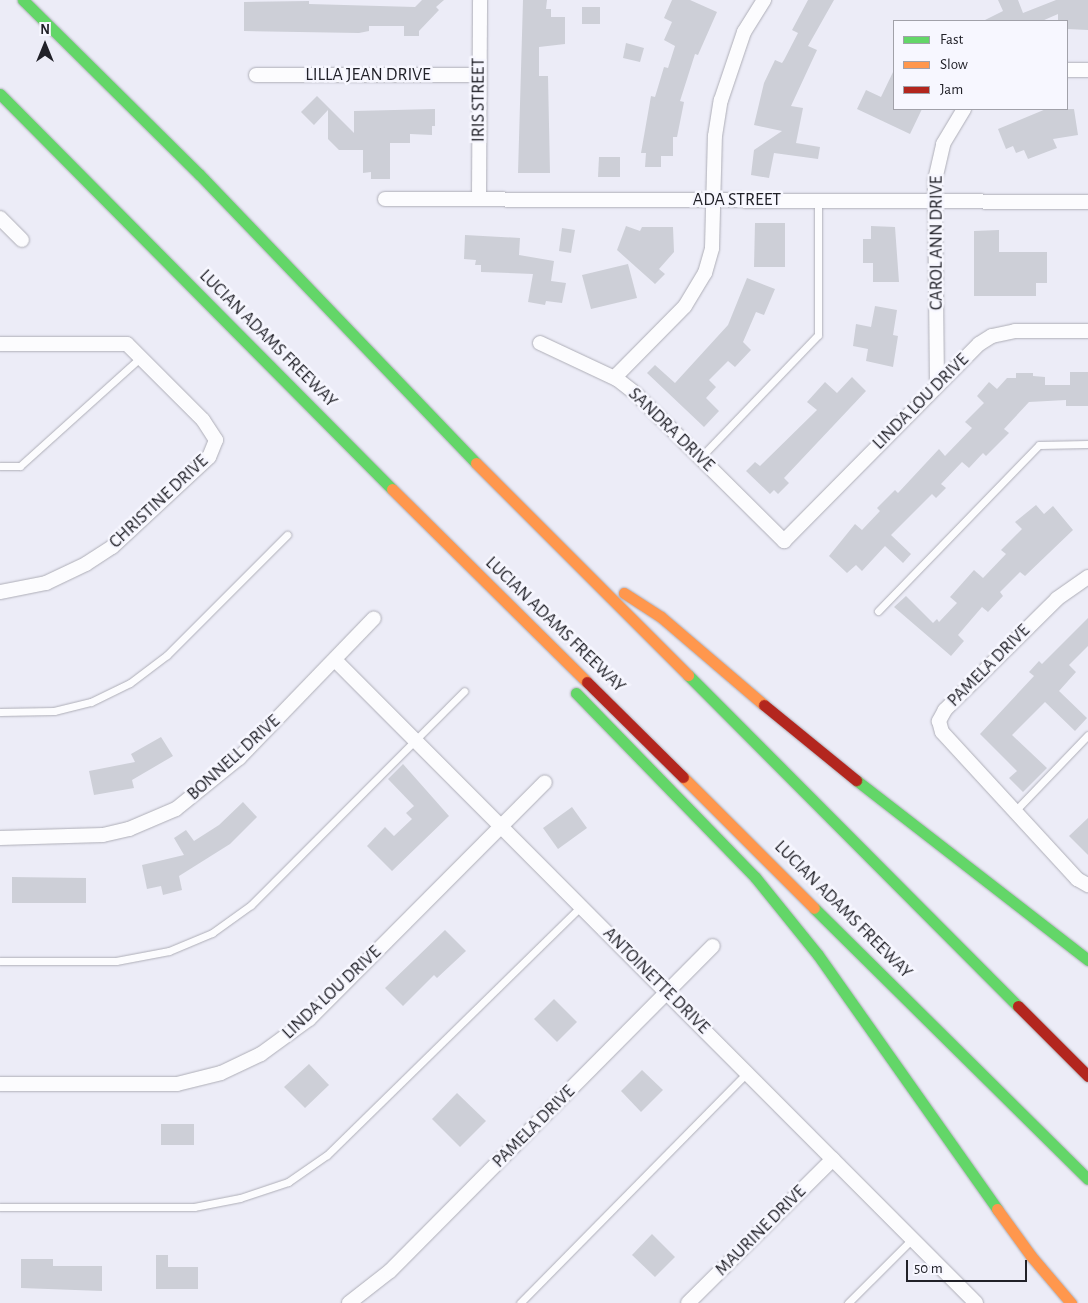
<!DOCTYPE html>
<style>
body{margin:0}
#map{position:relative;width:1088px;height:1303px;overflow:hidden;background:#ececf7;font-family:"Alegreya Sans",sans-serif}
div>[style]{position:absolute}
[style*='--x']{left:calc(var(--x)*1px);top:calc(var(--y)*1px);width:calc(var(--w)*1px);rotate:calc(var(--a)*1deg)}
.building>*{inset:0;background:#cdcfd7}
.roads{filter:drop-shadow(0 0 1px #aeaeb7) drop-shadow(0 0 1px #aeaeb7)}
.lane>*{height:7px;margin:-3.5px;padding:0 3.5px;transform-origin:3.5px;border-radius:3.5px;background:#fcfcfe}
.street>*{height:14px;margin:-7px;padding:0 7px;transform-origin:7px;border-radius:7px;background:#fcfcfe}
.fast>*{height:11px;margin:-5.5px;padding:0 5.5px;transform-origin:5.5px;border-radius:5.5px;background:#63d668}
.slow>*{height:11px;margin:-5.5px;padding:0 5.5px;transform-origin:5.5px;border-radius:5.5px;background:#ff974d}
.jam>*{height:11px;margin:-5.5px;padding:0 5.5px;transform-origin:5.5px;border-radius:5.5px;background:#b3261e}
span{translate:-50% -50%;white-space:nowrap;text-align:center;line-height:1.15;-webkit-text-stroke:5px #f7f7ff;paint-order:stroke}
.street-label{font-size:18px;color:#212128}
.legend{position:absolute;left:893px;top:20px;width:175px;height:90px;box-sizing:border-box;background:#f7f7ff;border:1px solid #a1a1a9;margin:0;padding:6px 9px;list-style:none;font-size:15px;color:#212128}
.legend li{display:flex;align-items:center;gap:10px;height:25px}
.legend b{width:25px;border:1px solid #a1a1a9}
.north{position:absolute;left:20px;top:20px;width:50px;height:50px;-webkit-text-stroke:4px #f7f7ff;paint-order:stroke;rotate:0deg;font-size:14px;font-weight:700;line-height:20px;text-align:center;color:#212128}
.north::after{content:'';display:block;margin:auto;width:18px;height:22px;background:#212128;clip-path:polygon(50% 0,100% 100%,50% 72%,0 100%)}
.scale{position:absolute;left:906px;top:1260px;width:121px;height:22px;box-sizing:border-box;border:2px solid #212128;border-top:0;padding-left:6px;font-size:15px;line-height:18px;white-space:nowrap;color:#212128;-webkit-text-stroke:4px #f7f7ff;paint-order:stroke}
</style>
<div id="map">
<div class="building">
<div style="clip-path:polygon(422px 0,444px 0,436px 7px,439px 10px,419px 31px,419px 36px,404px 36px,404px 26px,369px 26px,369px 31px,359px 33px,244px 31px,244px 2px,309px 1px,309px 4px,415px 7px)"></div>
<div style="clip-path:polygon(523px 0,547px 0,546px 9px,551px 9px,551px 17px,565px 17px,565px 44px,539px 47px,539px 76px,548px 76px,550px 173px,518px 173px)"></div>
<div style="clip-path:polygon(672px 0,690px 0,717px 12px,698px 55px,695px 54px,680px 101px,684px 102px,677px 137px,673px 137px,673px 156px,661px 156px,661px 167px,645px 167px,646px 153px,641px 153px,651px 96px,655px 97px,664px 67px,668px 68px,675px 46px,664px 40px,672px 22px,664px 18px)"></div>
<div style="clip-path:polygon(808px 0,834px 0,808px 46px,817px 50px,791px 106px,803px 108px,796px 143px,820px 147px,818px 159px,774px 153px,769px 178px,751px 175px,754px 150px,782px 131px,754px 125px,764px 83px,775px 60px,782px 63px,784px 60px,798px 33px,792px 30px)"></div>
<div style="clip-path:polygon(998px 0,1018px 0,1023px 13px,1056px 0,1088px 0,1088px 30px,1067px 29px,1067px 21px,1058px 21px,1058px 14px,1042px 21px,983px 21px,1003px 11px)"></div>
<div style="clip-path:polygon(582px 7px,600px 7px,600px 24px,582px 24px)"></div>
<div style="clip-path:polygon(626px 43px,644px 48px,640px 62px,623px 58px)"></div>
<div style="clip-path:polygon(894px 70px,894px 109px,922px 109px,910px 134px,857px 109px,866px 90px,881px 97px)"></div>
<div style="clip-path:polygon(317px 96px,354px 133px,354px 111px,435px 109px,435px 126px,432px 126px,432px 135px,410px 134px,410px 143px,390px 143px,390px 179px,371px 179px,371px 172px,363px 173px,363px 150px,339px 150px,328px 139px,328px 110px,314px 125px,301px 112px)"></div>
<div style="clip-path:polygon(1046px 109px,1074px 109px,1078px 135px,1053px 139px,1057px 148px,1028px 159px,1024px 150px,1016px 153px,1013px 146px,1006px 149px,998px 129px)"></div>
<div style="clip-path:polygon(599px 157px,620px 157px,620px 177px,598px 177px)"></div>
<div style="clip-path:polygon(755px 223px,785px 223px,785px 267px,754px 267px)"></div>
<div style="clip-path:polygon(626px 226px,640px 231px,642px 227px,673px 227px,674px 252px,659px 269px,665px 274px,655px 284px,617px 250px)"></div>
<div style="clip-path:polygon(871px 226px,895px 227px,899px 282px,873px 282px,873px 263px,863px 263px,863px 239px,871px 239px)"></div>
<div style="clip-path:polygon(562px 228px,575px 230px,571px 253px,559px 251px)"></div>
<div style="clip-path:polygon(999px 230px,999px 252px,1047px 252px,1047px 283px,1036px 283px,1036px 296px,974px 296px,974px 231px)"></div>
<div style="clip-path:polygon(465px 235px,520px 238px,519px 255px,554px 261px,551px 281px,566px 283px,562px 303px,546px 301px,545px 305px,528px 302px,533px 274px,481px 272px,481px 265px,475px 265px,476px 260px,464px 259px)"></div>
<div style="clip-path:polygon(628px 264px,637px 298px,591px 309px,582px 275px)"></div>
<div style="clip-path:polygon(747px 278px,775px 289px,764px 315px,756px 312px,743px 342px,751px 350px,735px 367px,728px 361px,709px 380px,716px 387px,706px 398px,719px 411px,704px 427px,647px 373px,655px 365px,675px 383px,728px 325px)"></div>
<div style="clip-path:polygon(875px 306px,897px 310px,893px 335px,898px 336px,893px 367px,866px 361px,868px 349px,853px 346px,856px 324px,871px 327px)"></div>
<div style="clip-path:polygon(1070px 372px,1088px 372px,1088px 406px,1066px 406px,1066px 400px,1029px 402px,1004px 429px,1009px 433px,986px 456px,983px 453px,969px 468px,962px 462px,941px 484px,946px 488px,936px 498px,932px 494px,891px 535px,911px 554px,903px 563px,885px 546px,862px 571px,856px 565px,847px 573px,829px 556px,855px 524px,862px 530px,880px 511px,877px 508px,895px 490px,898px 493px,939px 449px,945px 456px,972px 428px,965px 422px,984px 403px,977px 396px,989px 382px,997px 389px,1007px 378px,1016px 378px,1016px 373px,1033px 373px,1033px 376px,1045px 377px,1045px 385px,1070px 385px)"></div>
<div style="clip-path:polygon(852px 377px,866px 391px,784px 478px,789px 483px,778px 494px,774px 490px,770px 494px,746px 471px,755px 462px,760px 466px,817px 410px,807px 402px,825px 382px,837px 393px)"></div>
<div style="clip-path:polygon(1036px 505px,1044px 514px,1053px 506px,1073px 530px,1025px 576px,1020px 572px,1000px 592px,1003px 596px,988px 612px,982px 607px,958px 635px,964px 641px,951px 656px,894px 607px,906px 596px,933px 623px,937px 619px,939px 622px,957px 603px,950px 597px,974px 570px,983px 578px,1006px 554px,1001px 550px,1022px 529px,1015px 522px)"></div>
<div style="clip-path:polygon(1088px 618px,1088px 646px,1069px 665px,1076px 672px,1059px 691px,1087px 718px,1075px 731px,1045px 702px,1012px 735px,1047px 768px,1023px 792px,1009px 778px,1017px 771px,980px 734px,1034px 676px,1029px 672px,1039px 661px,1042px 664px)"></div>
<div style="clip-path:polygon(161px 737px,173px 756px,132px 780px,134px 788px,94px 795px,89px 771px,135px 762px,131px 754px)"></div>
<div style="clip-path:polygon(403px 764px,449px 816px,392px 871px,367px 846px,385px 827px,394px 836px,412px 819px,406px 813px,414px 806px,388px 779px)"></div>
<div style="clip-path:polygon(243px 802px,257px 817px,230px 844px,179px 876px,182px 890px,163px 895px,161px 886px,147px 889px,142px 865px,184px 855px,174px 838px,186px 830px,194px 841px,219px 825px)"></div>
<div style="clip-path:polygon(572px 807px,587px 828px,558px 849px,543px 828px)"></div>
<div style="clip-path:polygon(1088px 818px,1088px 855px,1069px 836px)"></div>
<div style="clip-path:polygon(12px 877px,86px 878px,86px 903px,12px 903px)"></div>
<div style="clip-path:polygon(445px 930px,466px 951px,437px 978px,434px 975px,403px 1006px,385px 988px)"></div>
<div style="clip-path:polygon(554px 999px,577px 1022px,557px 1042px,534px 1019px)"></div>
<div style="clip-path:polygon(309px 1064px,329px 1085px,305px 1108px,284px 1087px)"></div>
<div style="clip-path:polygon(642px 1070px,663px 1090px,641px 1112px,621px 1091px)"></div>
<div style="clip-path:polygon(457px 1093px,486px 1121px,460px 1147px,432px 1119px)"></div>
<div style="clip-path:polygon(161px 1124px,194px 1124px,194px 1145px,161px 1145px)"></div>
<div style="clip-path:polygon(652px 1234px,675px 1257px,655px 1277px,632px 1255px)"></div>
<div style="clip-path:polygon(156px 1255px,168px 1255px,168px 1267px,198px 1267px,198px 1289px,156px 1289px)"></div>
<div style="clip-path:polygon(21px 1259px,53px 1259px,53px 1266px,102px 1266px,102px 1291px,21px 1288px)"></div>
</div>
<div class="roads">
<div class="lane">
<div style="--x:700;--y:458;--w:170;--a:-46.2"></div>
<div style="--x:818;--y:335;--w:134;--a:-90"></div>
<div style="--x:0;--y:466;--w:20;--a:0"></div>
<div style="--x:20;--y:466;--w:163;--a:-42"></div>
<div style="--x:878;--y:611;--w:231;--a:-45.9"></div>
<div style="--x:1039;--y:445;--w:49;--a:-1.2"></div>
<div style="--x:0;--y:712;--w:54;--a:-1.1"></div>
<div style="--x:54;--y:711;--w:38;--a:-14"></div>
<div style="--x:91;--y:702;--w:43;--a:-26"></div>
<div style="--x:130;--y:683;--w:46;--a:-37.1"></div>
<div style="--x:167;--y:655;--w:170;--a:-45"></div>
<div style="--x:1015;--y:811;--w:105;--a:-46.2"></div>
<div style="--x:0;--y:961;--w:116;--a:0"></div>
<div style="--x:116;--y:961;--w:54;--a:-10.7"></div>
<div style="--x:169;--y:951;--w:47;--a:-22.7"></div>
<div style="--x:212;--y:933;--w:48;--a:-35.7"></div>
<div style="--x:251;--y:905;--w:302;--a:-45.1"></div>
<div style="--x:0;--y:1207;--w:194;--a:0"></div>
<div style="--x:194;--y:1207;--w:47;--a:-11.1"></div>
<div style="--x:240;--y:1198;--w:51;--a:-18.4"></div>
<div style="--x:288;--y:1182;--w:47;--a:-34.7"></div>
<div style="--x:327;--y:1155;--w:356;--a:-44.4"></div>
<div style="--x:520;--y:1303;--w:323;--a:-45.4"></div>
<div style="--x:848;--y:1303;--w:91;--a:-45"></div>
</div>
<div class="street">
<div style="--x:1067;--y:70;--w:21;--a:0"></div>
<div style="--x:256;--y:75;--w:223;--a:0"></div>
<div style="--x:385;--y:199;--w:703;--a:0.24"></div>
<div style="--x:479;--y:199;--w:199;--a:-89.7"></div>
<div style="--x:0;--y:218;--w:31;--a:45"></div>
<div style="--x:540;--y:343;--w:85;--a:25.1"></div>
<div style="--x:617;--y:379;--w:24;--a:38"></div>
<div style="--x:636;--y:394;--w:209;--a:44.8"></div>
<div style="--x:784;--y:541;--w:277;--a:-45.3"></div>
<div style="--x:979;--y:344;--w:15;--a:-32"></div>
<div style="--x:992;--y:336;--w:24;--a:-12"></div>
<div style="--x:1015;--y:331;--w:73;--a:0"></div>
<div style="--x:0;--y:344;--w:127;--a:0"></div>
<div style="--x:127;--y:344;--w:107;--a:45"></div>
<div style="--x:203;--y:420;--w:24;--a:57"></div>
<div style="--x:216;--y:440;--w:18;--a:112"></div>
<div style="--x:209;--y:457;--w:132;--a:137.1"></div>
<div style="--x:112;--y:547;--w:31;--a:147"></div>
<div style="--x:86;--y:564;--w:44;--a:154.6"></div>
<div style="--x:46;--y:583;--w:47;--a:168.9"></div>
<div style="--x:617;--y:379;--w:5;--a:-79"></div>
<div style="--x:618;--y:374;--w:95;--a:-45.4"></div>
<div style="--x:685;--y:306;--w:39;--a:-59"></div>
<div style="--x:705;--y:273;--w:26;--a:-74"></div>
<div style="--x:712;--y:248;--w:112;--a:-88.5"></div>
<div style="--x:715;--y:136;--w:36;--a:-81"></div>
<div style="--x:721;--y:100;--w:72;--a:-71.3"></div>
<div style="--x:744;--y:32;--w:38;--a:-58"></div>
<div style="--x:937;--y:385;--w:205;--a:-90.6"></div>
<div style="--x:935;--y:180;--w:37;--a:-77"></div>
<div style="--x:943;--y:144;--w:41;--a:-59"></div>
<div style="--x:1088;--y:577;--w:38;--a:145"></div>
<div style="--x:1057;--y:599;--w:158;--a:135.3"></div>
<div style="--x:945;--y:710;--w:13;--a:119"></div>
<div style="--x:939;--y:721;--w:11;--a:75"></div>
<div style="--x:942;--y:732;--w:200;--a:47.4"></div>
<div style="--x:1077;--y:879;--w:13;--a:29"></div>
<div style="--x:335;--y:660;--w:908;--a:45.09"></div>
<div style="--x:0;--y:838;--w:103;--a:-1.7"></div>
<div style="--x:103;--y:835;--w:27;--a:-13"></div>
<div style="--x:129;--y:829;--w:51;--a:-23.1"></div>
<div style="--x:176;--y:809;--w:81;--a:-39"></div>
<div style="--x:239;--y:758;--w:194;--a:-46"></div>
<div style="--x:0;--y:1084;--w:177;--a:0"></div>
<div style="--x:177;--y:1084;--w:45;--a:-14"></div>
<div style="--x:221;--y:1073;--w:44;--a:-25.4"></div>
<div style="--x:261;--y:1054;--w:59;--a:-36.1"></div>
<div style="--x:309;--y:1019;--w:334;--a:-45.1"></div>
<div style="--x:349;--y:1303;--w:52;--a:-38"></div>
<div style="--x:390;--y:1271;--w:458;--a:-45.2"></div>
<div style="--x:688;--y:1303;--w:204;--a:-44.8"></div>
</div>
<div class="fast">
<div style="--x:23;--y:0;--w:247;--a:44.7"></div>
<div style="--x:199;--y:174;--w:400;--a:46.2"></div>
<div style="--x:0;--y:94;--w:556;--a:45.22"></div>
<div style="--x:688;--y:675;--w:467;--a:45.1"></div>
<div style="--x:576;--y:693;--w:257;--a:45.8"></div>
<div style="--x:755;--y:877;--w:100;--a:51.1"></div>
<div style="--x:818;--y:955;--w:311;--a:54.8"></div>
<div style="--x:856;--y:780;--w:294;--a:37.8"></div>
<div style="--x:814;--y:908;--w:385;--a:44.7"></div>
</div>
<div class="slow">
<div style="--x:476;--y:463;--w:300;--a:45"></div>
<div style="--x:392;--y:489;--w:274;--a:44.7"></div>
<div style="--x:624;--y:593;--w:44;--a:33"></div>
<div style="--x:661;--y:617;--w:135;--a:40.5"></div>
<div style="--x:683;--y:777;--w:185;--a:45"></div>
<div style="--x:997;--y:1209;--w:58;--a:54.1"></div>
<div style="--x:1031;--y:1256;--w:62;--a:49.6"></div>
</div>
<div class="jam">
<div style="--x:587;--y:682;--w:135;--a:44.7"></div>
<div style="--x:764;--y:705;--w:119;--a:39.2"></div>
<div style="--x:1018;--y:1006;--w:99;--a:45"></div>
</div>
</div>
<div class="street-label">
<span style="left:368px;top:75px">LILLA JEAN DRIVE</span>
<span style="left:479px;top:100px;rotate:-90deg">IRIS STREET</span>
<span style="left:737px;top:200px">ADA STREET</span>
<span style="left:937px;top:243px;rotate:-90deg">CAROL ANN DRIVE</span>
<span style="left:268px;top:339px;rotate:45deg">LUCIAN ADAMS FREEWAY</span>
<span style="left:921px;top:402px;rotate:-45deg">LINDA LOU DRIVE</span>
<span style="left:671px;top:430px;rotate:44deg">SANDRA DRIVE</span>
<span style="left:159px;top:502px;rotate:-43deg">CHRISTINE DRIVE</span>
<span style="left:555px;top:625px;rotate:44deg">LUCIAN ADAMS FREEWAY</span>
<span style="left:989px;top:666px;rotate:-45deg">PAMELA DRIVE</span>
<span style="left:234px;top:758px;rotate:-42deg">BONNELL DRIVE</span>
<span style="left:843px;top:910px;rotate:45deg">LUCIAN ADAMS FREEWAY</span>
<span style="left:656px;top:981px;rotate:45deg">ANTOINETTE DRIVE</span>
<span style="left:332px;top:993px;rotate:-43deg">LINDA LOU DRIVE</span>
<span style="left:534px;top:1127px;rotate:-45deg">PAMELA DRIVE</span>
<span style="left:761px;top:1231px;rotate:-45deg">MAURINE DRIVE</span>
</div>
<ul class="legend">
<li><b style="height:6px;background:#63d668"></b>Fast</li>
<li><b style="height:6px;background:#ff974d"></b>Slow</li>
<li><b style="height:6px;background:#b3261e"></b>Jam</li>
</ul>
<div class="north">N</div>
<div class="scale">50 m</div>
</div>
